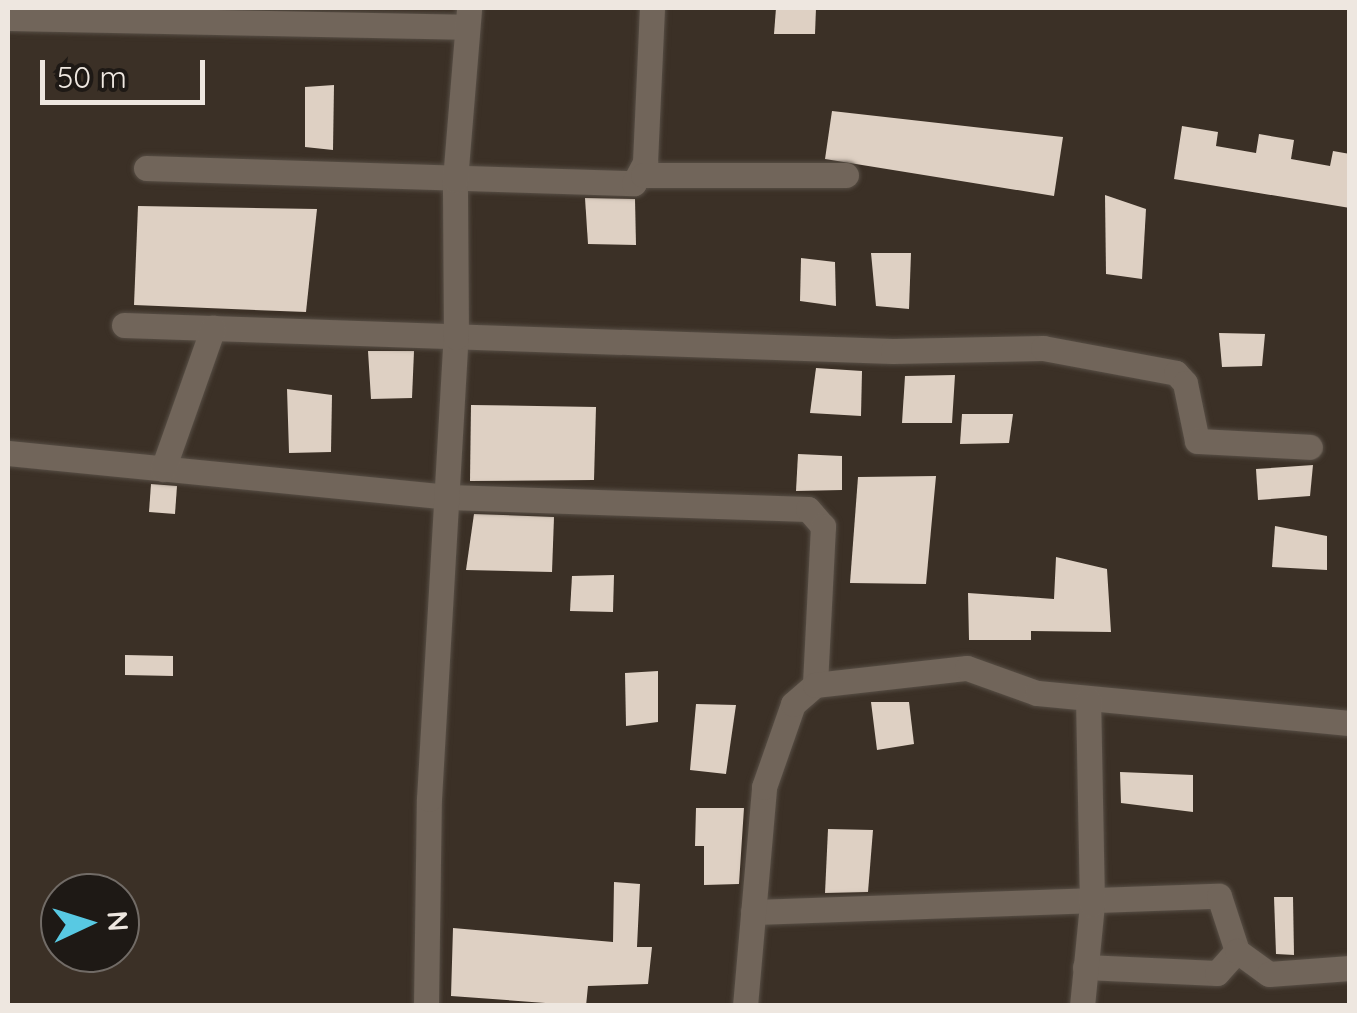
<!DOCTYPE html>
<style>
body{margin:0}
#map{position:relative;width:1357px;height:1013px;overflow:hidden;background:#3b3026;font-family:Quicksand,sans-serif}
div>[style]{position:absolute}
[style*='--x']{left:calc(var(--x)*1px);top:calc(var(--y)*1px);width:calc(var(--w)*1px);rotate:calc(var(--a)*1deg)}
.building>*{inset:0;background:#ded0c3}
.roads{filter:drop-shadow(0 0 2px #574e45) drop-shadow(0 0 2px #574e45)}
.minor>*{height:25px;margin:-12.5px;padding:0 12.5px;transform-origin:12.5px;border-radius:12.5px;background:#71655a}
span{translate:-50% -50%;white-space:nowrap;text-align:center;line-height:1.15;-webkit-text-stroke:10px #1e1915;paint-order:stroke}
.frame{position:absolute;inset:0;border:10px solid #eee7e0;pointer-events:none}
.north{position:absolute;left:40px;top:873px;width:100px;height:100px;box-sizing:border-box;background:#1e1915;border:2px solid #716b66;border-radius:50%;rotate:86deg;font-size:28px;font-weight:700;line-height:40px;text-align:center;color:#eee7e0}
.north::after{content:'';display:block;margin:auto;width:35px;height:45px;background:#58c9e3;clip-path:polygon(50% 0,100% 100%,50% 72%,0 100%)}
.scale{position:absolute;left:40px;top:60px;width:165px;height:45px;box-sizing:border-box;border:5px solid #eee7e0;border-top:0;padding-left:12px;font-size:30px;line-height:35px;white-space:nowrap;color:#eee7e0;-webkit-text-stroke:8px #1e1915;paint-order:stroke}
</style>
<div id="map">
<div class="building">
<div style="clip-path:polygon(776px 8px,816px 8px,815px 34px,774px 34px)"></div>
<div style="clip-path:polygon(334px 85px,333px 150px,305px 147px,305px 87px)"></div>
<div style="clip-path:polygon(832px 111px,1063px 137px,1054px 196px,825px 159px)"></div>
<div style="clip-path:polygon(1182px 126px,1218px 132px,1216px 146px,1256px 153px,1259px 134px,1294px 140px,1291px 159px,1330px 166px,1333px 151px,1350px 154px,1350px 208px,1174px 179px)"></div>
<div style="clip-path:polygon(1105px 195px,1146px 209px,1142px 279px,1106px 274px)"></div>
<div style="clip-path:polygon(585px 198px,635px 199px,636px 245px,588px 244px)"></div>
<div style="clip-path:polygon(138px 206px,317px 209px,306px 312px,134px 305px)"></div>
<div style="clip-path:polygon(871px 253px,911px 253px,909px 309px,876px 306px)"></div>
<div style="clip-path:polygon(801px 258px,835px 262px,836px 306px,800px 301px)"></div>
<div style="clip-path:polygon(1219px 333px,1265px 334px,1262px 366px,1222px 367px)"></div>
<div style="clip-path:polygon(368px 351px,414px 351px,412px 398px,371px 399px)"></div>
<div style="clip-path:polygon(816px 368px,862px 371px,861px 416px,810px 413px)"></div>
<div style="clip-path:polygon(955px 375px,952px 423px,902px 423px,905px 376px)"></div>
<div style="clip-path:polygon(287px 389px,332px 395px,331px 452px,289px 453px)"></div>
<div style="clip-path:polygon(471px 405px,596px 407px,594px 480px,470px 481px)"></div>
<div style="clip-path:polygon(962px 414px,1013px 414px,1009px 443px,960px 444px)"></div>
<div style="clip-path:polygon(798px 454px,842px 456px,842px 490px,796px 491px)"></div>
<div style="clip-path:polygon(1313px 465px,1310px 496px,1258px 500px,1256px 469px)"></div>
<div style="clip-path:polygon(936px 476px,926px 584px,850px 583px,858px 477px)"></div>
<div style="clip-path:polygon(151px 484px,177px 486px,175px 514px,149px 512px)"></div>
<div style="clip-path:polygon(474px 514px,554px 517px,552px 572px,466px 570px)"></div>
<div style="clip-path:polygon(1275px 526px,1327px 536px,1327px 570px,1272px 567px)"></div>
<div style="clip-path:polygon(1056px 557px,1107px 569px,1111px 632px,1031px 631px,1031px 640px,969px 640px,968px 593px,1054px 599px)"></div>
<div style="clip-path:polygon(614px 575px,613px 612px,570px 611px,572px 576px)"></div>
<div style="clip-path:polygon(125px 655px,173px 656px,173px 676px,125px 675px)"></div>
<div style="clip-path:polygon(658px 671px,658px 722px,626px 726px,625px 673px)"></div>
<div style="clip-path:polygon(871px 702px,909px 702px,914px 744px,877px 750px)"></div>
<div style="clip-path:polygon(696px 704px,736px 705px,726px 774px,690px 770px)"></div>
<div style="clip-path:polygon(1120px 772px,1193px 775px,1193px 812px,1121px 803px)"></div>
<div style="clip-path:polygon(696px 808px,744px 808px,739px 884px,704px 885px,704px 846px,695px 846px)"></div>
<div style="clip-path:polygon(828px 829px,873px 830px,868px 892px,825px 893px)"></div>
<div style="clip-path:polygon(614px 882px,640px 884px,637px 947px,652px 947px,648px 984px,588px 986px,586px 1006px,451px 996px,453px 928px,613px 942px)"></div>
<div style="clip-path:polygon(1274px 897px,1293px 897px,1294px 955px,1276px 954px)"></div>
</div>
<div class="roads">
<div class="minor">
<div style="--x:8;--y:18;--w:456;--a:1.1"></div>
<div style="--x:146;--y:168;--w:488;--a:1.8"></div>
<div style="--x:634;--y:183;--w:24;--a:-62"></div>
<div style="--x:645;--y:162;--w:154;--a:-87.4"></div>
<div style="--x:643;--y:175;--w:203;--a:0"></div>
<div style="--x:124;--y:325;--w:769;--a:1.94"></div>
<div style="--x:893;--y:351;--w:150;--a:-1.1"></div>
<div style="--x:1043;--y:348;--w:135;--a:10.6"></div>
<div style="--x:1176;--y:373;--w:13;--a:48"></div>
<div style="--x:1185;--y:383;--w:59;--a:78.3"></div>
<div style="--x:1197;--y:441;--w:113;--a:3"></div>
<div style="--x:8;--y:453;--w:442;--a:5.7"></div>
<div style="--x:448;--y:497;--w:360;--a:1.9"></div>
<div style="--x:808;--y:509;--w:23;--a:49"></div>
<div style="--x:823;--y:526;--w:159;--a:92.9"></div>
<div style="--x:163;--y:469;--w:150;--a:-70.5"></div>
<div style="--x:753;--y:912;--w:466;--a:-2"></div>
<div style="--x:1219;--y:896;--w:58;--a:71.9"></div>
<div style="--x:1085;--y:967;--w:132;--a:2.6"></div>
<div style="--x:1217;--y:973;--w:30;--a:-48"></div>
<div style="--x:1237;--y:951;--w:39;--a:36"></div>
<div style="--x:1269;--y:974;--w:81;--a:-4.2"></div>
<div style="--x:426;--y:1006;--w:207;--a:-89.2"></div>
<div style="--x:429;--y:799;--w:463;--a:-86.7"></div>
<div style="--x:456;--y:337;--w:157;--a:-90.4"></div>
<div style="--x:455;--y:180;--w:173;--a:-85.3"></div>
<div style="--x:745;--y:1006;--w:220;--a:-85"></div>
<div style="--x:764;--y:787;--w:88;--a:-70.7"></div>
<div style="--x:793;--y:704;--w:29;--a:-41"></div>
<div style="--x:815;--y:685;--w:153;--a:-6.4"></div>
<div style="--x:967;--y:668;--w:74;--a:19.7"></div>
<div style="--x:1037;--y:693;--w:314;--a:5.5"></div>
<div style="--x:1082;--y:1006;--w:102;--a:-84.4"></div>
<div style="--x:1092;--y:904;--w:205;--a:-91.1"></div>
</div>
</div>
<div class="frame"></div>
<div class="north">N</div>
<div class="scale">50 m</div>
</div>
